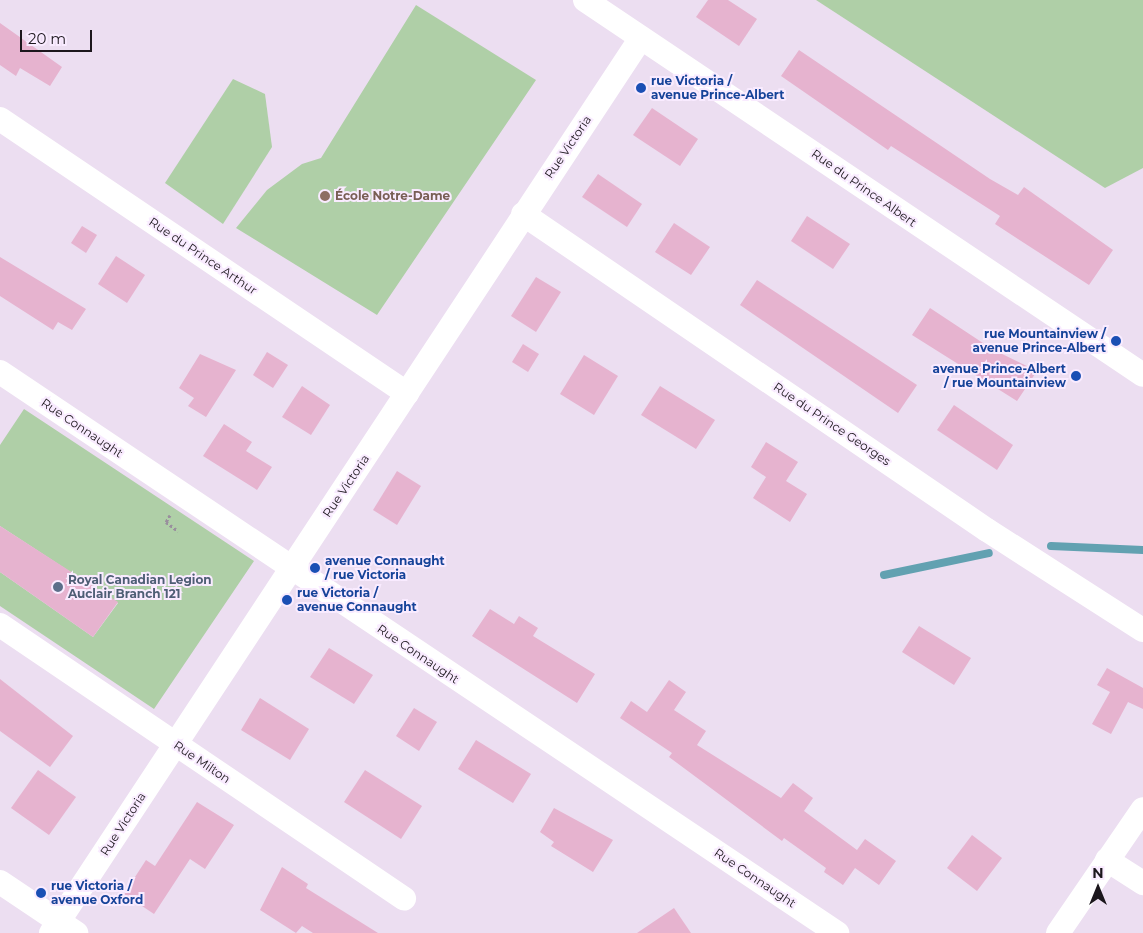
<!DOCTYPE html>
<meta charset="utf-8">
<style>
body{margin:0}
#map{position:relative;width:1143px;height:933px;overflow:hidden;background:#ecdef1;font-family:Montserrat,sans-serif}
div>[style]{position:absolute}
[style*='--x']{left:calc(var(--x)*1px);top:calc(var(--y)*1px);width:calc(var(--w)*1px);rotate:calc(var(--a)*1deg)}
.green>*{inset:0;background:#afcfa7}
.stream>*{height:8px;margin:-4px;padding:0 4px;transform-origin:4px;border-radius:4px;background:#62a1b1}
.building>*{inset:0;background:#e6b3cf}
.path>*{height:3px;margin-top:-1.5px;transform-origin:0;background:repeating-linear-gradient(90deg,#998f9d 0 2.5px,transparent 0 5px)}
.minor>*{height:24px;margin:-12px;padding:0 12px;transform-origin:12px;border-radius:12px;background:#fff}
.dots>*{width:14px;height:14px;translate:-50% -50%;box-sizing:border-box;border:2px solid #f9ebff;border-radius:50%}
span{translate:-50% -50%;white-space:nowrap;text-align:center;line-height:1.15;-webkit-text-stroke:4px #f9ebff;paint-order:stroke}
.transit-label{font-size:12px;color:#164399;font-weight:700}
.left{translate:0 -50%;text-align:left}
.right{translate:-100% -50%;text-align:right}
.street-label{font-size:12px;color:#1c171d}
.education-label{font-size:12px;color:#785e54;font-weight:700}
.service-label{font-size:12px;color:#4e5e75;font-weight:700}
.north{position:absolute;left:1073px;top:863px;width:50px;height:50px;-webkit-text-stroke:4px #f9ebff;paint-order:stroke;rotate:0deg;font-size:14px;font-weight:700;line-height:20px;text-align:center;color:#1c171d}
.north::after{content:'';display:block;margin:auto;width:18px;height:22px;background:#1c171d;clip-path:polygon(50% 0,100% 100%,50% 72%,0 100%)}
.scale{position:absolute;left:20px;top:30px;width:72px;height:22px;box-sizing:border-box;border:2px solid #1c171d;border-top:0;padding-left:6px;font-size:15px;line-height:18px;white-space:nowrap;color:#1c171d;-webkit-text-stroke:4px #f9ebff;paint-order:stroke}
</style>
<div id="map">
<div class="green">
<div style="clip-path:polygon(816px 0,1143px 0,1143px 168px,1105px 188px)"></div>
<div style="clip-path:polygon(416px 5px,536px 80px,377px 315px,236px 228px,267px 190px,302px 164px,321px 158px)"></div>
<div style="clip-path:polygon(233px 79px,265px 94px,272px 147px,223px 224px,165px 183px)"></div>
<div style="clip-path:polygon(24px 409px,254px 561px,154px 709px,0 606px,0 572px,93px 637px,118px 603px,0 526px,0 445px)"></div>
</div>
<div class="stream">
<div style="--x:1051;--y:546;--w:92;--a:2.5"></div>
<div style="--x:884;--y:575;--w:107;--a:-11.8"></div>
</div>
<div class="building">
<div style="clip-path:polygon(708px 0,728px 0,757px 19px,739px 46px,696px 17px)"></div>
<div style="clip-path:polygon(0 23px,62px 67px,50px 86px,20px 68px,16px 76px,0 65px)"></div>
<div style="clip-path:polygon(799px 50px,990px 179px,1018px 195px,1024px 187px,1113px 250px,1089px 285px,995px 224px,1000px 216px,891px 146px,888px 150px,781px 76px)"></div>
<div style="clip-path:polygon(652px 108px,698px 139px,680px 166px,633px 135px)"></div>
<div style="clip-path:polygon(598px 174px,642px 204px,627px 227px,582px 197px)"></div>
<div style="clip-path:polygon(807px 216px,850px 244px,833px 269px,791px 241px)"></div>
<div style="clip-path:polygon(674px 223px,710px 247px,691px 275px,655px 252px)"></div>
<div style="clip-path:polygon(82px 226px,97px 235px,86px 253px,71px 243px)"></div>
<div style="clip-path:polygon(116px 256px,145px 275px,127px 303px,98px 284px)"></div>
<div style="clip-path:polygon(0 257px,86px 309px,72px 330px,58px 322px,53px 330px,0 296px)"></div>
<div style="clip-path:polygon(536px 277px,561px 292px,536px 332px,511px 316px)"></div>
<div style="clip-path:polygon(757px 280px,917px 385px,898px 413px,740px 305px)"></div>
<div style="clip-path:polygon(930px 308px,992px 349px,1037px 371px,1017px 401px,912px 335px)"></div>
<div style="clip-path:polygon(523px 344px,539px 354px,528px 372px,512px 362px)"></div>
<div style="clip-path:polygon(267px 352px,288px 365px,273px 388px,253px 375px)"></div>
<div style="clip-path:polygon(200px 354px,236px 370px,206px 417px,188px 406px,194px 398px,179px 388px)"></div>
<div style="clip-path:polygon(584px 355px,618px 376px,594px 415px,560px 394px)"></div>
<div style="clip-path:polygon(302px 386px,330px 405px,311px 435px,282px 417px)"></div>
<div style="clip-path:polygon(660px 386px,715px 420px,696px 449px,641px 415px)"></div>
<div style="clip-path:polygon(954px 405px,1013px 445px,997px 470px,937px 430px)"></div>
<div style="clip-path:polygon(224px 424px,252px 442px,246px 451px,272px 467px,257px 490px,203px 456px)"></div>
<div style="clip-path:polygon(766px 442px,798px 462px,786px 481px,807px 494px,790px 522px,753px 498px,766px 477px,751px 467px)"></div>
<div style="clip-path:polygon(397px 471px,421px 486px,397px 525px,373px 510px)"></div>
<div style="clip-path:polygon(0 526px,118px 602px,93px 637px,0 572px)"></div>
<div style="clip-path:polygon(490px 609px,514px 624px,519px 616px,538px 628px,533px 636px,595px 674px,577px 703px,472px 636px)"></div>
<div style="clip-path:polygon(919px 626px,971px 658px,954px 685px,902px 652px)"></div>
<div style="clip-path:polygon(329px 648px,373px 675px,354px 704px,310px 677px)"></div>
<div style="clip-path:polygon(1107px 668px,1143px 688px,1143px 709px,1128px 702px,1111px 734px,1092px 724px,1110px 692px,1097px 685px)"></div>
<div style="clip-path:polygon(0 679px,73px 736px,50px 767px,0 731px)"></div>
<div style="clip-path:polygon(669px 680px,686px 692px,674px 710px,706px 731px,697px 745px,781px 798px,793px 783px,813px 798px,804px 811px,857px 850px,865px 839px,896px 861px,879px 885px,855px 868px,843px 885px,824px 872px,826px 868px,784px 838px,782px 841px,669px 757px,672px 753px,620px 718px,631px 701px,647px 712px)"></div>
<div style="clip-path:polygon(260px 698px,309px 729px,290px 760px,241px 730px)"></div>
<div style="clip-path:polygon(414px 708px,437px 722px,419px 751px,396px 736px)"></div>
<div style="clip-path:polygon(476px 740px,531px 774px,513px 803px,458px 769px)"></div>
<div style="clip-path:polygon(38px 770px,76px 797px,49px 835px,11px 808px)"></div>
<div style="clip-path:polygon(365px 770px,422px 806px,401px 839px,344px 802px)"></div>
<div style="clip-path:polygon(197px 802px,234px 825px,205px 869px,190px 859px,154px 914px,124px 894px,146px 860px,155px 866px)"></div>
<div style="clip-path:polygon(554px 808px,613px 840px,593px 872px,551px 846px,554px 842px,540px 832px)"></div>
<div style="clip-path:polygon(972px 835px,1002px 858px,977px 891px,947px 868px)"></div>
<div style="clip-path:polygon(282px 867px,308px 884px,306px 888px,378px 933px,313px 933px,302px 926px,296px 933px,260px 910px)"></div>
<div style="clip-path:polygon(674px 908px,691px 933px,637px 933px)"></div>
</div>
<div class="path">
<div style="--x:170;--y:515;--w:8;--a:120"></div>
<div style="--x:166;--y:522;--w:15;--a:37"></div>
</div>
<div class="minor">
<div style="--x:585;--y:0;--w:672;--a:33.9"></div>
<div style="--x:0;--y:119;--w:491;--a:34"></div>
<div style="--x:523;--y:214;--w:561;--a:34.26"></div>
<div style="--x:987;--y:530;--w:185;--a:32.7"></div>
<div style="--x:0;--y:372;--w:1008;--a:33.83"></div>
<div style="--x:0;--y:625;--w:488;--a:34.1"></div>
<div style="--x:1107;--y:860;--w:43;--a:32.6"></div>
<div style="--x:0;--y:882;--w:92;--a:33.9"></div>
<div style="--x:51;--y:933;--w:1072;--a:-56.61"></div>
<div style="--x:1058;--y:933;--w:150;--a:-55.6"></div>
</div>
<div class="dots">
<div style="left:641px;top:88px;background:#1a4fb4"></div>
<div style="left:325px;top:196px;background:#8d6e63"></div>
<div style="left:1116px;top:341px;background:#1a4fb4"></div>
<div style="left:1076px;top:376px;background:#1a4fb4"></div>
<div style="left:315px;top:568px;background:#1a4fb4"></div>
<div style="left:58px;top:587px;background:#5c6f8a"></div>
<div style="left:287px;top:600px;background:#1a4fb4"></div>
<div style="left:41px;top:893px;background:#1a4fb4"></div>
</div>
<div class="transit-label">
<span class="left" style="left:651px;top:88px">rue Victoria /<br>avenue Prince-Albert</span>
<span class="right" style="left:1106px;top:341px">rue Mountainview /<br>avenue Prince-Albert</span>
<span class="right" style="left:1066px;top:376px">avenue Prince-Albert<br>/ rue Mountainview</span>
<span class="left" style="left:325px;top:568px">avenue Connaught<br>/ rue Victoria</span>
<span class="left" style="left:297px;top:600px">rue Victoria /<br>avenue Connaught</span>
<span class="left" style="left:51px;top:893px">rue Victoria /<br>avenue Oxford</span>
</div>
<div class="street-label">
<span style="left:568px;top:147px;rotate:-56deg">Rue Victoria</span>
<span style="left:864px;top:188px;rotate:35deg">Rue du Prince Albert</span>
<span style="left:203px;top:256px;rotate:34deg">Rue du Prince Arthur</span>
<span style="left:832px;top:424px;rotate:34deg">Rue du Prince Georges</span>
<span style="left:82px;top:428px;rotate:34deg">Rue Connaught</span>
<span style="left:346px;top:486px;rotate:-56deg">Rue Victoria</span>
<span style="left:418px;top:654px;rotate:34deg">Rue Connaught</span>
<span style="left:202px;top:762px;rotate:34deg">Rue Milton</span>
<span style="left:123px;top:824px;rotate:-57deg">Rue Victoria</span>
<span style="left:755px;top:878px;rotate:34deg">Rue Connaught</span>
</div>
<div class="education-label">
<span class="left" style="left:335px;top:196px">École Notre-Dame</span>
</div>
<div class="service-label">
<span class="left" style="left:68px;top:587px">Royal Canadian Legion<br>Auclair Branch 121</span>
</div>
<div class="north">N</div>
<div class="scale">20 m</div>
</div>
